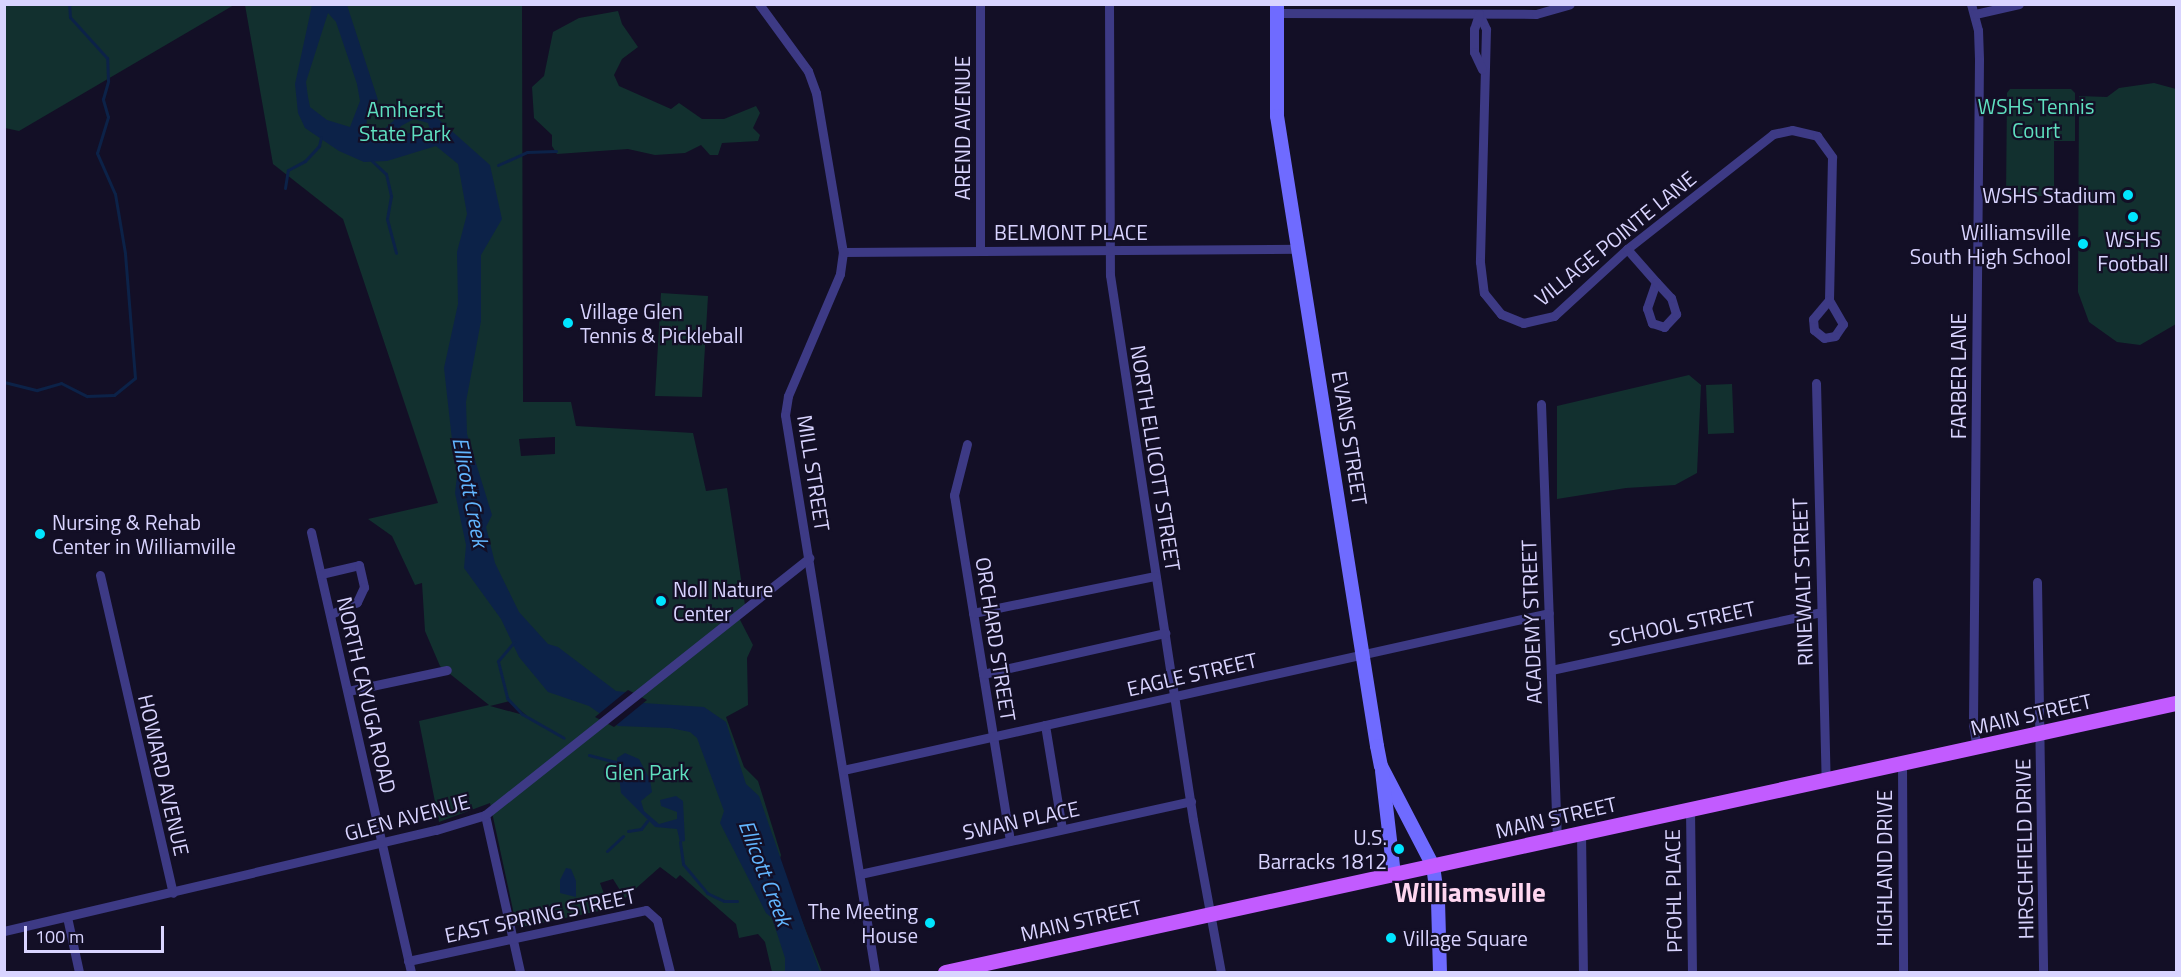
<!DOCTYPE html>
<style>
body{margin:0}
#map{position:relative;width:2181px;height:977px;overflow:hidden;background:#130f26;font-family:"Titillium Web",sans-serif}
div>[style]{position:absolute}
[style*='--x']{left:calc(var(--x)*1px);top:calc(var(--y)*1px);width:calc(var(--w)*1px);rotate:calc(var(--a)*1deg)}
.green>*{inset:0;background:#12302f}
.water>*{inset:0;background:#0c2248}
.pier>*{inset:0;background:#130f26}
.stream>*{height:3px;margin:-1.5px;padding:0 1.5px;transform-origin:1.5px;border-radius:1.5px;background:#0c2248}
.street>*{height:9px;margin:-4.5px;padding:0 4.5px;transform-origin:4.5px;border-radius:4.5px;background:#3d3a85}
.secondary>*{height:14px;margin:-7px;padding:0 7px;transform-origin:7px;border-radius:7px;background:#6f6bff}
.primary>*{height:15px;margin:-7.5px;padding:0 7.5px;transform-origin:7.5px;border-radius:7.5px;background:#c25bff}
.dots>*{width:16px;height:16px;translate:-50% -50%;box-sizing:border-box;border:3px solid #130f26;border-radius:50%}
span{translate:-50% -50%;white-space:nowrap;text-align:center;line-height:1.15;-webkit-text-stroke:4.5px #130f26;paint-order:stroke}
.park-label{font-size:21px;color:#5fe0c0}
.street-label{font-size:21px;color:#d9d4ff}
.poi-label{font-size:21px;color:#d9d4ff}
.right{translate:-100% -50%;text-align:right}
.left{translate:0 -50%;text-align:left}
.water-label{font-size:22px;color:#62b6ff;font-style:italic}
.district-label{font-size:27px;color:#ffd6f0;font-weight:700}
.frame{position:absolute;inset:0;border:6px solid #d9d4ff;pointer-events:none}
.scale{position:absolute;left:24px;top:926px;width:140px;height:27px;box-sizing:border-box;border:3px solid #d9d4ff;border-top:0;padding-left:8px;font-size:18px;line-height:21px;white-space:nowrap;color:#d9d4ff;-webkit-text-stroke:4px #130f26;paint-order:stroke}
</style>
<div id="map">
<div class="green">
<div style="clip-path:polygon(5px 4px,234px 4px,234px 5px,19px 131px,5px 128px)"></div>
<div style="clip-path:polygon(evenodd,245px 5px,522px 5px,523px 402px,571px 402px,576px 426px,693px 433px,706px 491px,727px 488px,745px 605px,737px 614px,753px 645px,747px 658px,748px 705px,726px 717px,744px 767px,758px 781px,781px 855px,779px 862px,822px 972px,772px 972px,765px 942px,758px 934px,739px 938px,736px 924px,680px 875px,676px 879px,660px 867px,625px 898px,613px 879px,600px 883px,607px 902px,602px 903px,604px 910px,522px 927px,516px 924px,490px 803px,439px 822px,419px 721px,489px 705px,440px 666px,425px 631px,422px 583px,415px 585px,392px 536px,368px 519px,438px 503px,343px 219px,273px 164px,245px 5px,555px 437px,555px 454px,521px 456px,519px 439px,555px 437px,245px 5px,510px 701px,527px 716px,490px 706px,510px 701px)"></div>
<div style="clip-path:polygon(618px 11px,622px 24px,638px 47px,622px 59px,614px 75px,619px 86px,671px 109px,679px 103px,702px 119px,724px 119px,756px 106px,760px 113px,753px 128px,760px 135px,758px 141px,722px 143px,718px 155px,710px 155px,701px 145px,685px 153px,655px 155px,628px 149px,557px 154px,552px 146px,552px 135px,534px 118px,532px 87px,544px 76px,553px 32px,579px 18px)"></div>
<div style="clip-path:polygon(2154px 83px,2176px 89px,2176px 324px,2140px 345px,2117px 342px,2089px 322px,2078px 292px,2079px 96px,2107px 97px,2119px 88px)"></div>
<div style="clip-path:polygon(2010px 89px,2071px 89px,2075px 93px,2075px 141px,2054px 141px,2054px 196px,2006px 196px,2007px 93px)"></div>
<div style="clip-path:polygon(661px 293px,708px 296px,702px 397px,655px 396px)"></div>
<div style="clip-path:polygon(1689px 375px,1701px 385px,1697px 473px,1675px 485px,1626px 488px,1557px 499px,1557px 406px)"></div>
<div style="clip-path:polygon(1732px 384px,1734px 433px,1708px 434px,1706px 385px)"></div>
</div>
<div class="water">
<div style="clip-path:polygon(evenodd,312px 5px,347px 5px,378px 100px,367px 118px,366px 131px,378px 135px,402px 113px,417px 109px,436px 117px,490px 165px,502px 219px,481px 255px,481px 321px,466px 402px,467px 434px,492px 515px,486px 527px,495px 563px,519px 612px,548px 644px,558px 647px,616px 691px,625px 692px,643px 703px,704px 707px,726px 722px,746px 784px,759px 796px,820px 972px,785px 972px,785px 958px,772px 918px,766px 913px,720px 823px,724px 811px,697px 738px,690px 732px,670px 728px,618px 726px,589px 706px,548px 692px,519px 657px,501px 619px,464px 568px,466px 545px,455px 493px,459px 458px,452px 440px,444px 368px,458px 304px,457px 252px,467px 214px,458px 164px,436px 146px,387px 161px,364px 162px,339px 151px,305px 128px,298px 113px,295px 84px,312px 5px,328px 13px,336px 22px,357px 84px,360px 101px,350px 127px,327px 120px,310px 107px,308px 97px,306px 82px,328px 13px,312px 5px,414px 119px,428px 123px,430px 130px,425px 134px,409px 133px,391px 139px,401px 126px,414px 119px)"></div>
<div style="clip-path:polygon(625px 753px,639px 759px,650px 780px,652px 792px,641px 801px,644px 811px,659px 824px,677px 819px,677px 812px,661px 806px,660px 800px,676px 796px,683px 801px,685px 841px,680px 842px,677px 829px,655px 827px,621px 793px,617px 758px)"></div>
<div style="clip-path:polygon(566px 868px,571px 869px,576px 881px,576px 897px,560px 893px,560px 880px)"></div>
</div>
<div class="pier">
<div style="clip-path:polygon(628px 690px,647px 700px,614px 727px,595px 717px)"></div>
</div>
<div class="stream">
<div style="--x:372;--y:161;--w:19;--a:43"></div>
<div style="--x:386;--y:174;--w:23;--a:77"></div>
<div style="--x:391;--y:196;--w:23;--a:100"></div>
<div style="--x:387;--y:219;--w:35;--a:75"></div>
<div style="--x:498;--y:165;--w:32;--a:-24"></div>
<div style="--x:527;--y:152;--w:29;--a:-2"></div>
<div style="--x:285;--y:188;--w:18;--a:-81"></div>
<div style="--x:288;--y:170;--w:19;--a:-28"></div>
<div style="--x:305;--y:161;--w:21;--a:-47"></div>
<div style="--x:319;--y:146;--w:9;--a:-77"></div>
<div style="--x:4;--y:382;--w:34;--a:14"></div>
<div style="--x:37;--y:390;--w:25;--a:-16"></div>
<div style="--x:61;--y:383;--w:29;--a:27"></div>
<div style="--x:87;--y:396;--w:27;--a:-2"></div>
<div style="--x:114;--y:395;--w:27;--a:-39"></div>
<div style="--x:135;--y:378;--w:125;--a:-94.6"></div>
<div style="--x:125;--y:253;--w:60;--a:-99.6"></div>
<div style="--x:115;--y:194;--w:45;--a:-113.7"></div>
<div style="--x:97;--y:153;--w:38;--a:-73"></div>
<div style="--x:108;--y:117;--w:19;--a:-106"></div>
<div style="--x:103;--y:99;--w:19;--a:-74"></div>
<div style="--x:108;--y:81;--w:23;--a:-92"></div>
<div style="--x:107;--y:58;--w:55;--a:-132.1"></div>
<div style="--x:70;--y:17;--w:13;--a:-94"></div>
<div style="--x:514;--y:642;--w:25;--a:130"></div>
<div style="--x:498;--y:661;--w:38;--a:76"></div>
<div style="--x:507;--y:698;--w:22;--a:47"></div>
<div style="--x:522;--y:714;--w:48;--a:29.7"></div>
<div style="--x:589;--y:755;--w:30;--a:15"></div>
<div style="--x:628;--y:831;--w:13;--a:-9"></div>
<div style="--x:641;--y:829;--w:10;--a:-53"></div>
<div style="--x:680;--y:842;--w:22;--a:82"></div>
<div style="--x:683;--y:864;--w:38;--a:50"></div>
<div style="--x:707;--y:893;--w:19;--a:25"></div>
<div style="--x:724;--y:901;--w:13;--a:0"></div>
<div style="--x:607;--y:851;--w:22;--a:-43"></div>
</div>
<div class="street">
<div style="--x:759;--y:4;--w:83;--a:53.8"></div>
<div style="--x:808;--y:71;--w:23;--a:70"></div>
<div style="--x:816;--y:93;--w:161;--a:80.4"></div>
<div style="--x:843;--y:252;--w:22;--a:98"></div>
<div style="--x:840;--y:274;--w:133;--a:113.1"></div>
<div style="--x:788;--y:396;--w:19;--a:99"></div>
<div style="--x:785;--y:415;--w:564;--a:80.82"></div>
<div style="--x:980;--y:4;--w:247;--a:90"></div>
<div style="--x:1109;--y:4;--w:271;--a:89.8"></div>
<div style="--x:1110;--y:275;--w:551;--a:81.34"></div>
<div style="--x:1193;--y:820;--w:155;--a:79.6"></div>
<div style="--x:1971;--y:4;--w:27;--a:75"></div>
<div style="--x:1978;--y:30;--w:30;--a:88"></div>
<div style="--x:1979;--y:60;--w:664;--a:90.52"></div>
<div style="--x:1973;--y:724;--w:24;--a:81"></div>
<div style="--x:1277;--y:13;--w:259;--a:0.2"></div>
<div style="--x:1536;--y:14;--w:35;--a:-16"></div>
<div style="--x:1479;--y:14;--w:17;--a:65"></div>
<div style="--x:1486;--y:29;--w:233;--a:91.5"></div>
<div style="--x:1480;--y:262;--w:31;--a:83"></div>
<div style="--x:1484;--y:293;--w:27;--a:51"></div>
<div style="--x:1501;--y:314;--w:24;--a:22"></div>
<div style="--x:1523;--y:323;--w:32;--a:-13"></div>
<div style="--x:1554;--y:316;--w:99;--a:-42.5"></div>
<div style="--x:1627;--y:249;--w:186;--a:-38.2"></div>
<div style="--x:1773;--y:134;--w:19;--a:-12"></div>
<div style="--x:1792;--y:130;--w:26;--a:13"></div>
<div style="--x:1817;--y:136;--w:26;--a:54"></div>
<div style="--x:1832;--y:157;--w:143;--a:91.2"></div>
<div style="--x:1479;--y:14;--w:16;--a:108"></div>
<div style="--x:1474;--y:29;--w:23;--a:90"></div>
<div style="--x:1474;--y:52;--w:19;--a:65"></div>
<div style="--x:1975;--y:14;--w:45;--a:-12.8"></div>
<div style="--x:1627;--y:249;--w:44;--a:48.7"></div>
<div style="--x:1656;--y:282;--w:28;--a:109"></div>
<div style="--x:1647;--y:308;--w:16;--a:72"></div>
<div style="--x:1652;--y:323;--w:13;--a:18"></div>
<div style="--x:1664;--y:327;--w:18;--a:-47"></div>
<div style="--x:1676;--y:314;--w:17;--a:-107"></div>
<div style="--x:1671;--y:298;--w:22;--a:-133"></div>
<div style="--x:843;--y:252;--w:457;--a:-0.4"></div>
<div style="--x:1829;--y:300;--w:28;--a:60"></div>
<div style="--x:1843;--y:324;--w:14;--a:124"></div>
<div style="--x:1835;--y:336;--w:11;--a:170"></div>
<div style="--x:1824;--y:338;--w:13;--a:-141"></div>
<div style="--x:1814;--y:330;--w:11;--a:-95"></div>
<div style="--x:1813;--y:319;--w:25;--a:-50"></div>
<div style="--x:1816;--y:383;--w:397;--a:88.6"></div>
<div style="--x:1541;--y:404;--w:435;--a:87.9"></div>
<div style="--x:967;--y:444;--w:53;--a:104.3"></div>
<div style="--x:954;--y:495;--w:350;--a:80.8"></div>
<div style="--x:311;--y:532;--w:451;--a:77.2"></div>
<div style="--x:321;--y:574;--w:39;--a:-13"></div>
<div style="--x:359;--y:565;--w:23;--a:77"></div>
<div style="--x:364;--y:587;--w:17;--a:115"></div>
<div style="--x:357;--y:602;--w:29;--a:155"></div>
<div style="--x:100;--y:575;--w:326;--a:77.1"></div>
<div style="--x:2037;--y:582;--w:390;--a:89.1"></div>
<div style="--x:973;--y:613;--w:186;--a:-11.5"></div>
<div style="--x:1551;--y:670;--w:276;--a:-12.1"></div>
<div style="--x:983;--y:674;--w:187;--a:-12.7"></div>
<div style="--x:348;--y:691;--w:101;--a:-12"></div>
<div style="--x:1045;--y:725;--w:105;--a:80.7"></div>
<div style="--x:1902;--y:764;--w:208;--a:89.7"></div>
<div style="--x:843;--y:770;--w:723;--a:-12.54"></div>
<div style="--x:1690;--y:809;--w:163;--a:89.3"></div>
<div style="--x:485;--y:815;--w:161;--a:77.4"></div>
<div style="--x:1581;--y:833;--w:139;--a:89.2"></div>
<div style="--x:860;--y:874;--w:339;--a:-12.4"></div>
<div style="--x:67;--y:917;--w:56;--a:77.7"></div>
<div style="--x:4;--y:931;--w:444;--a:-13.2"></div>
<div style="--x:436;--y:830;--w:51;--a:-17"></div>
<div style="--x:485;--y:815;--w:414;--a:-38.4"></div>
<div style="--x:408;--y:961;--w:243;--a:-12.1"></div>
<div style="--x:646;--y:910;--w:15;--a:42"></div>
<div style="--x:657;--y:920;--w:54;--a:76"></div>
</div>
<div class="secondary">
<div style="--x:1277;--y:4;--w:112;--a:90"></div>
<div style="--x:1277;--y:116;--w:638;--a:80.98"></div>
<div style="--x:1377;--y:746;--w:20;--a:79"></div>
<div style="--x:1381;--y:766;--w:113;--a:62.5"></div>
<div style="--x:1433;--y:866;--w:35;--a:82"></div>
<div style="--x:1438;--y:901;--w:71;--a:88.4"></div>
<div style="--x:1382;--y:771;--w:104;--a:83.4"></div>
</div>
<div class="primary">
<div style="--x:945;--y:972;--w:1260;--a:-12.33"></div>
</div>
<div class="dots">
<div style="left:2128px;top:195px;background:#00e5ff"></div>
<div style="left:2133px;top:217px;background:#00e5ff"></div>
<div style="left:2083px;top:244px;background:#00e5ff"></div>
<div style="left:568px;top:323px;background:#00e5ff"></div>
<div style="left:40px;top:534px;background:#00e5ff"></div>
<div style="left:661px;top:601px;background:#00e5ff"></div>
<div style="left:1399px;top:849px;background:#00e5ff"></div>
<div style="left:930px;top:923px;background:#00e5ff"></div>
<div style="left:1391px;top:938px;background:#00e5ff"></div>
</div>
<div class="park-label">
<span style="left:2036px;top:118px">WSHS Tennis<br>Court</span>
<span style="left:405px;top:121px">Amherst<br>State Park</span>
<span style="left:647px;top:772px">Glen Park</span>
</div>
<div class="street-label">
<span style="left:962px;top:128px;rotate:-90deg">AREND AVENUE</span>
<span style="left:1071px;top:232px">BELMONT PLACE</span>
<span style="left:1615px;top:238px;rotate:-39deg">VILLAGE POINTE LANE</span>
<span style="left:1958px;top:376px;rotate:-90deg">FARBER LANE</span>
<span style="left:1350px;top:438px;rotate:81deg">EVANS STREET</span>
<span style="left:1156px;top:458px;rotate:81deg">NORTH ELLICOTT STREET</span>
<span style="left:814px;top:473px;rotate:81deg">MILL STREET</span>
<span style="left:1802px;top:582px;rotate:-92deg">RINEWALT STREET</span>
<span style="left:1531px;top:622px;rotate:-92deg">ACADEMY STREET</span>
<span style="left:1682px;top:623px;rotate:-12deg">SCHOOL STREET</span>
<span style="left:996px;top:639px;rotate:81deg">ORCHARD STREET</span>
<span style="left:1192px;top:674px;rotate:-13deg">EAGLE STREET</span>
<span style="left:367px;top:695px;rotate:77deg">NORTH CAYUGA ROAD</span>
<span style="left:2031px;top:714px;rotate:-13deg">MAIN STREET</span>
<span style="left:164px;top:775px;rotate:77deg">HOWARD AVENUE</span>
<span style="left:407px;top:817px;rotate:-15deg">GLEN AVENUE</span>
<span style="left:1556px;top:817px;rotate:-13deg">MAIN STREET</span>
<span style="left:1021px;top:820px;rotate:-12deg">SWAN PLACE</span>
<span style="left:2024px;top:849px;rotate:-91deg">HIRSCHFIELD DRIVE</span>
<span style="left:1884px;top:868px;rotate:-90deg">HIGHLAND DRIVE</span>
<span style="left:1673px;top:891px;rotate:-91deg">PFOHL PLACE</span>
<span style="left:540px;top:915px;rotate:-12deg">EAST SPRING STREET</span>
<span style="left:1081px;top:920px;rotate:-13deg">MAIN STREET</span>
</div>
<div class="poi-label">
<span class="right" style="left:2116px;top:195px">WSHS Stadium</span>
<span class="right" style="left:2071px;top:244px">Williamsville<br>South High School</span>
<span style="left:2133px;top:251px">WSHS<br>Football</span>
<span class="left" style="left:580px;top:323px">Village Glen<br>Tennis &amp; Pickleball</span>
<span class="left" style="left:52px;top:534px">Nursing &amp; Rehab<br>Center in Williamville</span>
<span class="left" style="left:673px;top:601px">Noll Nature<br>Center</span>
<span class="right" style="left:1387px;top:849px">U.S.<br>Barracks 1812</span>
<span class="right" style="left:918px;top:923px">The Meeting<br>House</span>
<span class="left" style="left:1403px;top:938px">Village Square</span>
</div>
<div class="water-label">
<span style="left:470px;top:492px;rotate:79deg">Ellicott Creek</span>
<span style="left:765px;top:873px;rotate:69deg">Ellicott Creek</span>
</div>
<div class="district-label">
<span style="left:1470px;top:892px">Williamsville</span>
</div>
<div class="frame"></div>
<div class="scale">100 m</div>
</div>
